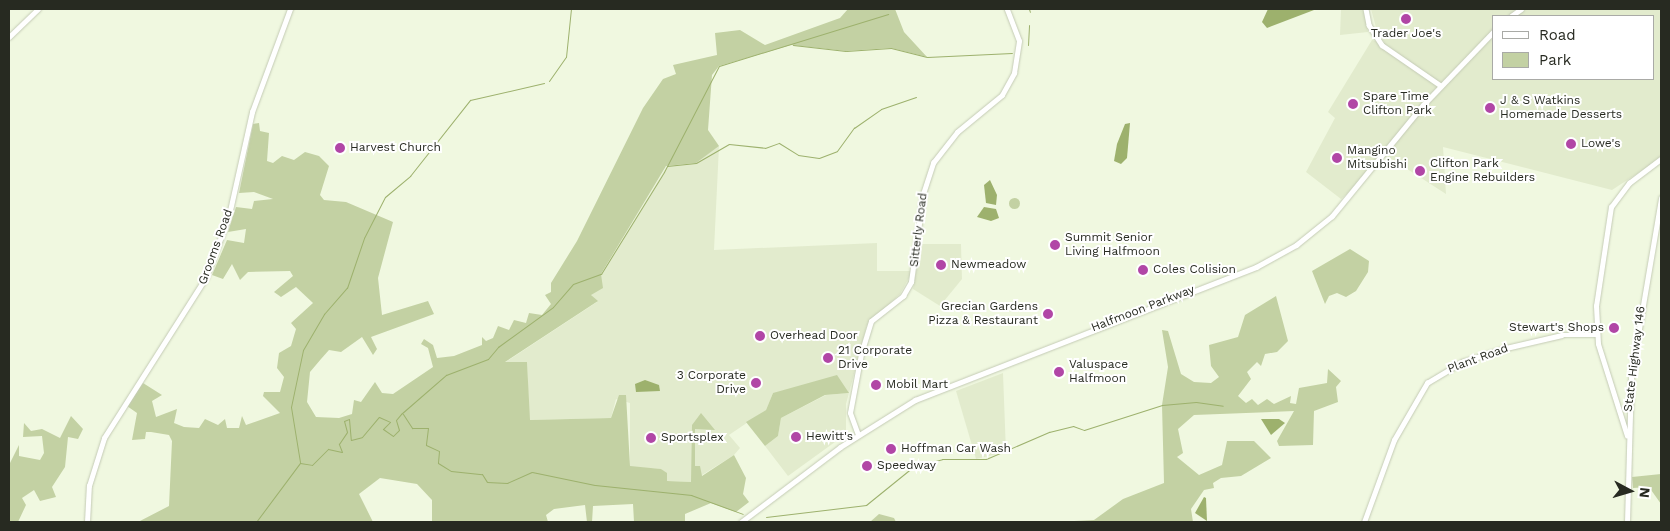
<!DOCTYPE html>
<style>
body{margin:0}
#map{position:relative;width:1670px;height:531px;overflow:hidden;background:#f0f8e0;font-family:"Work Sans",sans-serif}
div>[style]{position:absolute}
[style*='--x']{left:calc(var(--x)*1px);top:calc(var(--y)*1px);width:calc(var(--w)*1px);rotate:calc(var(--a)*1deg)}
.built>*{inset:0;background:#e2ebcd}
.green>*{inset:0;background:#c3d1a3}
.round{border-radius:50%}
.water>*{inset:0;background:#9db16d}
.stream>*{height:1px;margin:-0.5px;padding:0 0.5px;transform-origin:0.5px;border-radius:0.5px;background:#9db16d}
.roads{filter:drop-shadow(0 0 1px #c4cbb5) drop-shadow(0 0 1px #c4cbb5)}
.tertiary>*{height:4.5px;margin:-2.25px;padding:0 2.25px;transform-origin:2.25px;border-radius:2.25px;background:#fff}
.primary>*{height:5px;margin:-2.5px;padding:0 2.5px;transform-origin:2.5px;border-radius:2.5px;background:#fff}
.dots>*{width:14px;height:14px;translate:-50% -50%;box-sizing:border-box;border:2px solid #fff;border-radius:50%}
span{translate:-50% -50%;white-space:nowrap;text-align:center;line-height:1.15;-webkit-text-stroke:4px #fff;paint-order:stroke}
.poi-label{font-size:12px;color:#272a21}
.left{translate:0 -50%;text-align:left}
.right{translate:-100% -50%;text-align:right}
.street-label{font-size:12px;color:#272a21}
.frame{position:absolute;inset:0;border:10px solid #272a21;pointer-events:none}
.legend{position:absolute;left:1492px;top:15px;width:162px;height:65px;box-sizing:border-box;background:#fff;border:1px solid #a9aaa6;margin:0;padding:6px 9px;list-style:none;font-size:15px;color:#272a21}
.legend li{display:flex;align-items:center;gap:10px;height:25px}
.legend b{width:25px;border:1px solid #a9aaa6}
.north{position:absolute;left:1605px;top:466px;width:50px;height:50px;-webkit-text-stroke:4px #fff;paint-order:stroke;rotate:96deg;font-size:14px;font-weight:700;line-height:20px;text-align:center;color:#272a21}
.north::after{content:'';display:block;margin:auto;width:18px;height:22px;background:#272a21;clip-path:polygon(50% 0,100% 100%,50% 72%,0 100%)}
</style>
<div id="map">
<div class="built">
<div style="clip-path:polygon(1341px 9px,1364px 9px,1368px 32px,1340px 35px)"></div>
<div style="clip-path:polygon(evenodd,1371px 9px,1661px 9px,1661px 158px,1612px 190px,1443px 147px,1446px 194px,1387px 156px,1341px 199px,1306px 172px,1335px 118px,1328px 112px,1372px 40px,1385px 43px,1378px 35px,1371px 9px,1494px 16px,1654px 16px,1654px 79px,1494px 79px,1494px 16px)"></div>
<div style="clip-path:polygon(719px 146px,714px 250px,877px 243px,877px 271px,911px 271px,910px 276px,900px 294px,867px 325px,846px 404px,846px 434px,788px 476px,765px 446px,778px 436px,781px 418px,826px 395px,849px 393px,773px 393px,766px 410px,729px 435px,740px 448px,734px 455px,691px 482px,667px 481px,661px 469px,630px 467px,630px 403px,616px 399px,611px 418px,529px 420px,527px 362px,504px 363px,597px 302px,591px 295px,601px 274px,667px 166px,695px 163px)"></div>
<div style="clip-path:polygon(921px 244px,961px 244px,962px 279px,940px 306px,913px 289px)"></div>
<div style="clip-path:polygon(1003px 373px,1006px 452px,976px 459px,956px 391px)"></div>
</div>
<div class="green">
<div style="clip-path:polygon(848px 9px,895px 9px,904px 32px,927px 57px,891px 48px,846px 51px,791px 45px,719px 66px,712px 75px,708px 130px,719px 146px,696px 163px,666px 166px,601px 274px,603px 288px,591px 295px,598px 301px,505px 362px,527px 362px,530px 420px,611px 418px,619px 395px,626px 395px,630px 466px,661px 469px,667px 473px,667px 481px,691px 482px,692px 425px,701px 413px,715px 430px,695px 429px,695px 466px,700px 466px,702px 476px,734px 455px,746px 478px,743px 494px,749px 502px,736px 512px,711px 503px,685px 514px,685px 522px,634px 522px,633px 504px,593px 506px,592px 522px,587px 522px,585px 505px,554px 509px,546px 515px,548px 522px,432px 522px,432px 500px,417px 484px,380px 478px,359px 494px,373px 522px,138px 522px,169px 506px,172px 441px,169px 435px,151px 432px,146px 432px,145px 439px,132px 440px,137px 413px,127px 406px,143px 383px,162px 395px,152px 401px,156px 417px,177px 409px,174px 423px,184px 427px,199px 428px,205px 419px,218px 425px,225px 419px,227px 428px,239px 428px,242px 416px,246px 425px,280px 413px,263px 396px,264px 392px,280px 392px,284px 377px,277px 368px,279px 353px,291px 346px,296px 329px,291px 323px,313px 303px,296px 287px,281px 297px,274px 292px,293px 276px,290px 271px,248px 272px,240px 280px,232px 264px,223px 279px,212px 275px,227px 240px,244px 243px,246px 229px,228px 232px,236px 207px,252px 209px,254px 201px,273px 199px,254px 192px,239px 193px,253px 124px,259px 123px,260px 131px,269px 133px,267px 161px,273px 163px,282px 156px,294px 160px,305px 152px,319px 156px,329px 166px,320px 195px,324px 200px,346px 202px,393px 222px,378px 278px,382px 315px,428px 301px,434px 314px,371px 337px,377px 349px,373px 355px,362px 337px,341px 352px,329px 350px,321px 359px,310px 372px,307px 402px,316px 417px,339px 418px,352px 414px,354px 400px,361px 402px,375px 382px,382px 393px,393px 394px,433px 367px,428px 348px,421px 344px,424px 339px,433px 345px,437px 358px,454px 356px,482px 345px,482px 337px,486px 341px,493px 338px,498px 326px,509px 330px,514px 320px,526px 323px,529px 313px,542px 315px,551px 304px,545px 295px,551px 292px,551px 283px,577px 241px,643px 108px,663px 79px,676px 74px,673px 65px,717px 55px,715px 33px,740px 30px,765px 45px,840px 18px)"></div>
<div class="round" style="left:1008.5px;top:197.5px;width:11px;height:11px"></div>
<div style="clip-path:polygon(1350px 249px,1369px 261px,1368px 272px,1356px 291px,1346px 297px,1337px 293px,1329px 296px,1325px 304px,1312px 271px)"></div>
<div style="clip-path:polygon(1276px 296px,1288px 341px,1277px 352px,1265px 354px,1261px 366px,1257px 362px,1247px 372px,1251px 379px,1238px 396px,1246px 403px,1252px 399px,1258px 405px,1267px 399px,1274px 404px,1291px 396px,1290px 403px,1296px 404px,1299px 388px,1327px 383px,1328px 369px,1341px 381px,1336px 387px,1338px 402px,1314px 411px,1313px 445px,1279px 446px,1277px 441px,1294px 411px,1194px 415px,1178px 429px,1183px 453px,1177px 457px,1199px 475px,1222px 465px,1227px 441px,1254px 441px,1271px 458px,1241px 476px,1221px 478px,1213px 483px,1214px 488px,1204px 490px,1191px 509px,1193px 522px,1055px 522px,1094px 520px,1123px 499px,1164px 483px,1162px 405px,1168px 367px,1162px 330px,1168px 331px,1181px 374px,1194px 382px,1211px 383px,1219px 377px,1211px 366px,1209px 345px,1238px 337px,1245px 315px)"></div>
<div style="clip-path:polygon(837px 375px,849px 393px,825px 395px,781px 418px,778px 436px,765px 446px,746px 422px,766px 410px,773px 393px)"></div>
<div style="clip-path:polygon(71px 416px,83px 429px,78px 439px,68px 437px,65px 467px,52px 487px,56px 497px,40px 501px,34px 490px,22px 498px,26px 505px,18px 522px,9px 522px,9px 465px,19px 445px,19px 456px,40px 460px,44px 453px,42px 436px,23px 437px,24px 423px,31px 431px,42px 429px,60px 438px)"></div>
<div style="clip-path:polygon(1661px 474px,1661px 504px,1649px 487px,1633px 488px,1632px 477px)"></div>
<div style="clip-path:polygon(879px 514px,894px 518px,896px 522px,870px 522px)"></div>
</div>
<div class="water">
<div style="clip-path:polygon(1268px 9px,1310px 9px,1314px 10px,1267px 28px,1262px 22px)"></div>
<div style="clip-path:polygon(1130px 123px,1127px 158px,1121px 164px,1114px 161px,1117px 144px,1125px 124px)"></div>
<div style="clip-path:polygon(990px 180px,997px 195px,996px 205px,986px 203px,984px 185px)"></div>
<div style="clip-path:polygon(984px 207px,996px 209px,999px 218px,991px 221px,977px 217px)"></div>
<div style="clip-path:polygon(645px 380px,659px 385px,660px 391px,636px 392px,635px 384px)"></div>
<div style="clip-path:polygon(1261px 419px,1279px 419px,1285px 423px,1271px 435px)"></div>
<div style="clip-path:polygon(1204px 497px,1206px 498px,1207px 521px,1195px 513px)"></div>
</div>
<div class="stream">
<div style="--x:1029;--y:9;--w:3;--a:72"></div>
<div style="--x:793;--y:45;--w:53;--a:6.5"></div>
<div style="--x:846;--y:51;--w:45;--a:-3.8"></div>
<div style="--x:891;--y:48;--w:37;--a:14"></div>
<div style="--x:927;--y:57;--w:85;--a:-2.7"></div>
<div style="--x:1028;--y:45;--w:20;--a:-87"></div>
<div style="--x:549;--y:81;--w:29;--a:-55"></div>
<div style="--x:566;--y:57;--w:48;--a:-84.1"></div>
<div style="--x:667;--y:166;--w:29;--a:-6"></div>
<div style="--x:696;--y:163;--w:38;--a:-30"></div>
<div style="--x:729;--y:144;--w:36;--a:6"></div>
<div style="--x:765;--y:148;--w:15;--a:-20"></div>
<div style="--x:779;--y:143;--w:22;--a:32"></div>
<div style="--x:798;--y:155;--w:21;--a:8"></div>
<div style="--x:819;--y:158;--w:19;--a:-21"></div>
<div style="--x:837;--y:151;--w:29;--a:-54"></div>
<div style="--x:854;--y:128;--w:33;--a:-35"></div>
<div style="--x:881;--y:109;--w:37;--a:-19"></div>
<div style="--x:403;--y:414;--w:17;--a:57"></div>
<div style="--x:412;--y:428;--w:16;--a:0"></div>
<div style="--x:428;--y:428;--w:17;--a:97"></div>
<div style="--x:426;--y:445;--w:14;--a:25"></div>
<div style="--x:439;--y:451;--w:12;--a:95"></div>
<div style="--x:438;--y:463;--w:15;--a:32"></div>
<div style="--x:451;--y:471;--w:31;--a:6"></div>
<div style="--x:482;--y:474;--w:9;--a:58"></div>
<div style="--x:487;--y:482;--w:20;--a:3"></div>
<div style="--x:507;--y:483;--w:27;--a:-24"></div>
<div style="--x:532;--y:472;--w:64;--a:11.7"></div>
<div style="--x:595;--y:485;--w:97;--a:5.9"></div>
<div style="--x:691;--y:495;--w:55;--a:20.1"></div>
<div style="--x:300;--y:462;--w:56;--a:-99.3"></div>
<div style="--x:291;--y:407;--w:58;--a:-78.1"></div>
<div style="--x:303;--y:350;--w:42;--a:-59.7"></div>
<div style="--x:324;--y:314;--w:35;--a:-49"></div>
<div style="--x:347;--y:288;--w:53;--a:-71.2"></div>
<div style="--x:364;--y:238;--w:46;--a:-62.9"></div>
<div style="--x:385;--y:197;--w:33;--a:-40"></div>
<div style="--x:410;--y:176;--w:97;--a:-51.7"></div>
<div style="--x:470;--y:100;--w:76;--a:-12.9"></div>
<div style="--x:766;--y:517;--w:101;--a:-6.8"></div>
<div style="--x:866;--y:505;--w:60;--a:-39"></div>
<div style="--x:913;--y:467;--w:30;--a:-15"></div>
<div style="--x:942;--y:459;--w:44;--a:0"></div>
<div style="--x:986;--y:459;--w:69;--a:-23.2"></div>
<div style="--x:1049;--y:432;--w:25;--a:-14"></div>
<div style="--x:1073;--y:426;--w:12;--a:20"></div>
<div style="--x:1084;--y:430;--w:82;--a:-17.8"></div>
<div style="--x:1162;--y:405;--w:34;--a:-5"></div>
<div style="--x:1196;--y:402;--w:27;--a:8"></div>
<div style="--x:256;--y:522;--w:74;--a:-53.3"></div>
<div style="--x:300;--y:463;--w:12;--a:9"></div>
<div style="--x:312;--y:465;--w:23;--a:-45"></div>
<div style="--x:328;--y:449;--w:14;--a:12"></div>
<div style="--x:342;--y:452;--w:9;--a:-111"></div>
<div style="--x:339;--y:444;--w:14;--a:-56"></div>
<div style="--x:347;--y:432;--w:11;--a:-105"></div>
<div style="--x:344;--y:421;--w:5;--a:-22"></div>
<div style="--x:349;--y:419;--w:21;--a:85"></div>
<div style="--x:351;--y:440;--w:11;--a:-15"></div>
<div style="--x:362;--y:437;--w:26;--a:-50"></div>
<div style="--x:379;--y:417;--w:12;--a:24"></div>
<div style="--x:390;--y:422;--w:10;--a:135"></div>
<div style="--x:383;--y:429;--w:12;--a:35"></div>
<div style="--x:393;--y:436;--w:8;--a:-45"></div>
<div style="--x:399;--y:430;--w:10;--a:-107"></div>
<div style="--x:396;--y:420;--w:8;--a:-50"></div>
<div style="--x:401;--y:414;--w:60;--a:-40.9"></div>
<div style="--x:446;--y:375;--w:45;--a:-20.9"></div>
<div style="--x:488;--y:359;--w:16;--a:-50"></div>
<div style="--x:498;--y:347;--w:68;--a:-36"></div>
<div style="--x:553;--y:307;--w:30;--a:-49"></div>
<div style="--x:573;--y:284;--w:30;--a:-20"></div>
<div style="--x:601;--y:274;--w:120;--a:-58.3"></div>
<div style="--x:664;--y:172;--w:119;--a:-62.6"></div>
<div style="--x:719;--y:66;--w:177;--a:-17.1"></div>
</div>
<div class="roads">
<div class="tertiary">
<div style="--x:1366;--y:9;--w:16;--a:79"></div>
<div style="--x:1369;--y:25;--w:24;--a:57"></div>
<div style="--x:1382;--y:45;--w:70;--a:34.6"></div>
<div style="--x:9;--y:37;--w:40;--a:-44"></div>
<div style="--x:858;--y:435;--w:23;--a:-110"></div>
<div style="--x:850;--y:413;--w:60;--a:-79.4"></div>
<div style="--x:861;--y:354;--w:34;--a:-73"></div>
<div style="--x:871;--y:321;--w:41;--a:-38"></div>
<div style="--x:903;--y:296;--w:16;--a:-60"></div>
<div style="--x:911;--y:282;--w:89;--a:-82.2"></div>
<div style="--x:923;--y:194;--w:33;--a:-72"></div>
<div style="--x:933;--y:163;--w:39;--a:-52"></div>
<div style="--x:957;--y:132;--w:58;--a:-39.4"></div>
<div style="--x:1002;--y:95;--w:25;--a:-61"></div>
<div style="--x:1014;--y:73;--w:32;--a:-81"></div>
<div style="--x:1019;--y:41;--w:34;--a:-111"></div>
<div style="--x:1627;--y:436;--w:96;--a:-107.5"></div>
<div style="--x:1598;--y:344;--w:38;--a:-93"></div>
<div style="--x:1596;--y:306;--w:100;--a:-81.4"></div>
<div style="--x:1611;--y:207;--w:30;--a:-53"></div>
<div style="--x:1629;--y:183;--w:40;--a:-37"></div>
<div style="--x:87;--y:522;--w:36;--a:-87"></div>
<div style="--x:89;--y:486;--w:50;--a:-72.6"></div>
<div style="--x:104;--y:438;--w:191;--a:-57.6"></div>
<div style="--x:206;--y:277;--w:66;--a:-69.6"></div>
<div style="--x:229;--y:215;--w:106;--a:-77.4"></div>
<div style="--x:252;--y:112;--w:110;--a:-69.7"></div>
<div style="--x:1364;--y:522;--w:87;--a:-69.9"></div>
<div style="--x:1394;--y:440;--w:66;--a:-59.9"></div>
<div style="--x:1427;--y:383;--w:41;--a:-31"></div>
<div style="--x:1462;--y:362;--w:46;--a:-17.7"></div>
<div style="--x:1506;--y:348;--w:57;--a:-13.1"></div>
<div style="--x:1562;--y:335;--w:35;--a:0"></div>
</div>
<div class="primary">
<div style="--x:1511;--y:16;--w:12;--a:-35"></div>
<div style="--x:741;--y:522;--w:124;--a:-37.1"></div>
<div style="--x:840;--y:447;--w:89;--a:-32.1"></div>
<div style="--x:915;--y:400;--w:366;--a:-21.3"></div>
<div style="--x:1256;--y:267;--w:46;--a:-28.8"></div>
<div style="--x:1296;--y:245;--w:46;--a:-38.9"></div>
<div style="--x:1332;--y:216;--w:144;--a:-50.7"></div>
<div style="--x:1423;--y:105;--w:103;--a:-46.2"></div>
<div style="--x:1627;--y:522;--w:146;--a:-88.4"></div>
<div style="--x:1631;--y:376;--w:181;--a:-80.4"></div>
</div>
</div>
<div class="dots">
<div style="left:1406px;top:19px;background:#b146a6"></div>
<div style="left:1353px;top:104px;background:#b146a6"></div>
<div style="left:1490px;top:108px;background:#b146a6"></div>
<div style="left:1571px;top:144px;background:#b146a6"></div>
<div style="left:340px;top:148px;background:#b146a6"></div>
<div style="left:1337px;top:158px;background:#b146a6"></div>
<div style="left:1420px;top:171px;background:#b146a6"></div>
<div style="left:1055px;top:245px;background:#b146a6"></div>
<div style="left:941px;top:265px;background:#b146a6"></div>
<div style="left:1143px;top:270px;background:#b146a6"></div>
<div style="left:1048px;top:314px;background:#b146a6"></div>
<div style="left:1614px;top:328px;background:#b146a6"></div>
<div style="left:760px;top:336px;background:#b146a6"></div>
<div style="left:828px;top:358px;background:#b146a6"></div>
<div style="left:1059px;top:372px;background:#b146a6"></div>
<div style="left:756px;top:383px;background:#b146a6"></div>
<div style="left:876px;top:385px;background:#b146a6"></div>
<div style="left:796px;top:437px;background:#b146a6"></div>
<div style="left:651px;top:438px;background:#b146a6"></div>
<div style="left:891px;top:449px;background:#b146a6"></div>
<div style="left:867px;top:466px;background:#b146a6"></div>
</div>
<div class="poi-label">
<span style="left:1406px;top:34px">Trader Joe's</span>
<span class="left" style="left:1363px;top:104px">Spare Time<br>Clifton Park</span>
<span class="left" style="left:1500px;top:108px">J &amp; S Watkins<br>Homemade Desserts</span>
<span class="left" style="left:1581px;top:144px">Lowe's</span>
<span class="left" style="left:350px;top:148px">Harvest Church</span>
<span class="left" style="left:1347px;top:158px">Mangino<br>Mitsubishi</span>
<span class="left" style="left:1430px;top:171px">Clifton Park<br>Engine Rebuilders</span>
<span class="left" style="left:1065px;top:245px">Summit Senior<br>Living Halfmoon</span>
<span class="left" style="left:951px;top:265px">Newmeadow</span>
<span class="left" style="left:1153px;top:270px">Coles Colision</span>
<span class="right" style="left:1038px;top:314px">Grecian Gardens<br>Pizza &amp; Restaurant</span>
<span class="right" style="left:1604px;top:328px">Stewart's Shops</span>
<span class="left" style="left:770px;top:336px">Overhead Door</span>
<span class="left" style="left:838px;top:358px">21 Corporate<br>Drive</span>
<span class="left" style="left:1069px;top:372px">Valuspace<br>Halfmoon</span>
<span class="right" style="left:746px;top:383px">3 Corporate<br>Drive</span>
<span class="left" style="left:886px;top:385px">Mobil Mart</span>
<span class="left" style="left:806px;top:437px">Hewitt's</span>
<span class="left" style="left:661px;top:438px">Sportsplex</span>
<span class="left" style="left:901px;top:449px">Hoffman Car Wash</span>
<span class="left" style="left:877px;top:466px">Speedway</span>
</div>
<div class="street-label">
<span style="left:919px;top:230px;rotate:-83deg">Sitterly Road</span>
<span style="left:216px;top:247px;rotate:-70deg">Grooms Road</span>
<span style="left:1143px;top:309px;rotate:-21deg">Halfmoon Parkway</span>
<span style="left:1478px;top:359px;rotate:-20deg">Plant Road</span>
<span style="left:1635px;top:359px;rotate:-83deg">State Highway 146</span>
</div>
<div class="frame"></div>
<ul class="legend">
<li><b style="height:6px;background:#fff"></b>Road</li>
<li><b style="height:14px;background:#c3d1a3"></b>Park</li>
</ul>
<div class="north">N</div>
</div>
